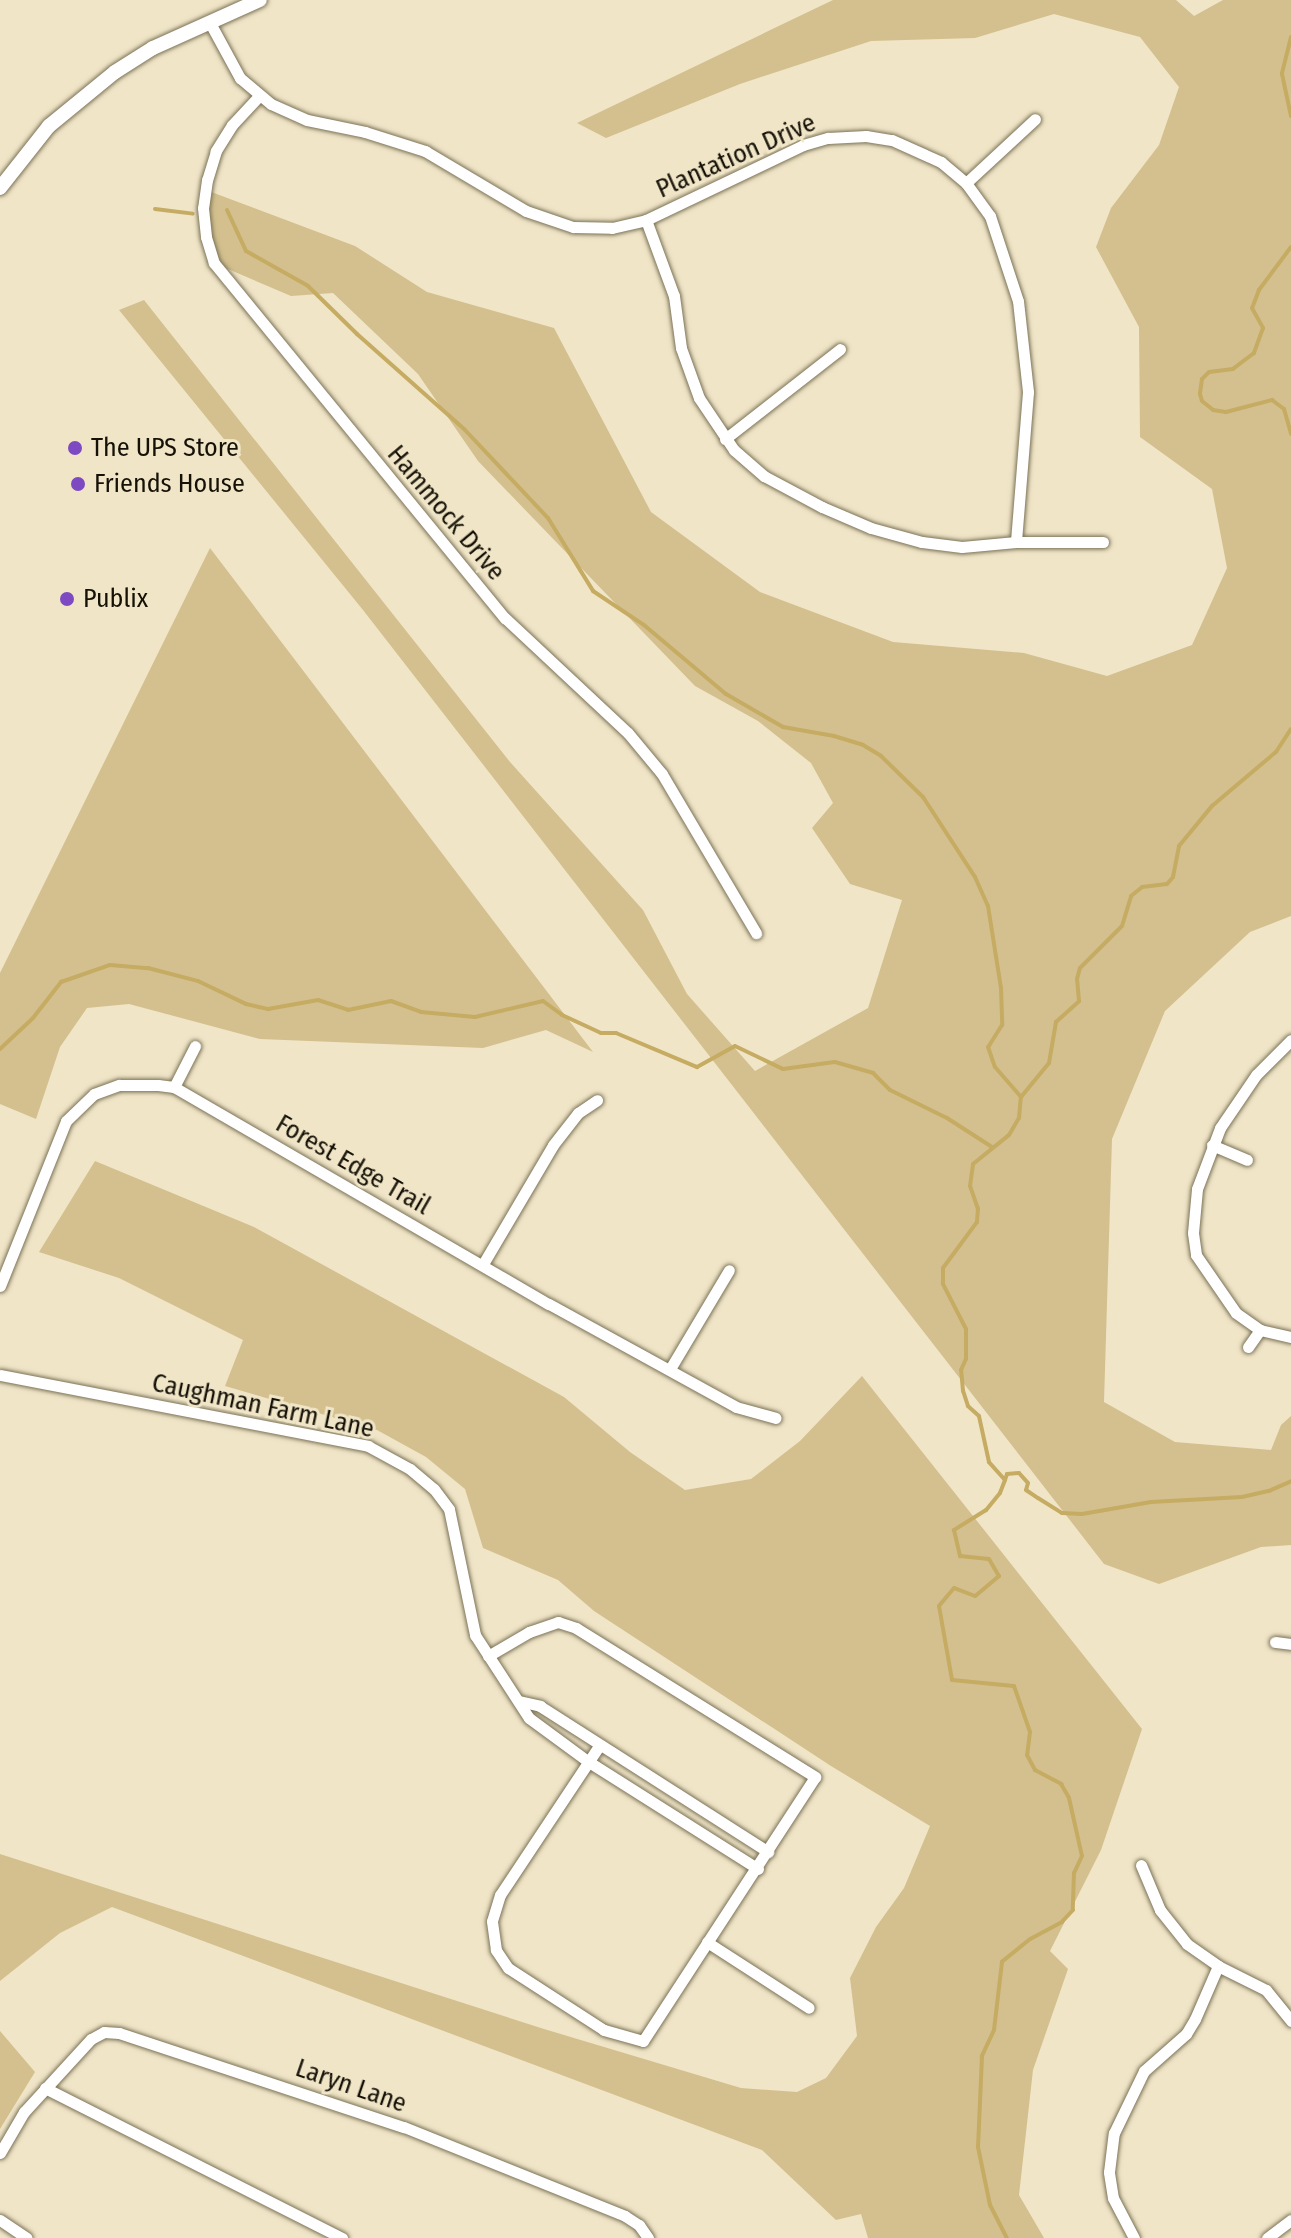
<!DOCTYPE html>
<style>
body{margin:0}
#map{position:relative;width:1291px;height:2238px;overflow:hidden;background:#f0e5c7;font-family:"Fira Sans Condensed",sans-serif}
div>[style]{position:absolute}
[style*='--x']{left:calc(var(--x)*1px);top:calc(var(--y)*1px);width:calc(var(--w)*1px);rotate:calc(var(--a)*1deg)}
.green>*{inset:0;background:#d3c08e}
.stream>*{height:4px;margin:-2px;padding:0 2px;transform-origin:2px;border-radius:2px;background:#c6ab62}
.roads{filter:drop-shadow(0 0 2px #7b7257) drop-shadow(0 0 2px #7b7257)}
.minor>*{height:11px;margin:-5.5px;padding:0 5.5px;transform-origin:5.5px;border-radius:5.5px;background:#fff}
.tertiary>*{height:14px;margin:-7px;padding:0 7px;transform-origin:7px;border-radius:7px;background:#fff}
.dots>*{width:22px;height:22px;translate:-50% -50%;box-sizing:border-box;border:4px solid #f0e5c7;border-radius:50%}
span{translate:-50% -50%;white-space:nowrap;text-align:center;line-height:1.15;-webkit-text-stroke:6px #f0e5c7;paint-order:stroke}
.street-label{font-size:26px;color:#151107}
.poi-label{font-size:26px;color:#151107}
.left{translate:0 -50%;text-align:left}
</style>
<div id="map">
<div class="green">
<div style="clip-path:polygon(833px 0,1176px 0,1194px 16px,1223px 0,1291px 0,1291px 916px,1250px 932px,1165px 1011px,1112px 1139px,1104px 1402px,1175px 1442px,1271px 1450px,1281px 1425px,1291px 1416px,1291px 1545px,1261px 1547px,1159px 1584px,1104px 1564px,363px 610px,119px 310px,144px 300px,510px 762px,643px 910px,687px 994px,755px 1071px,868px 1008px,902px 900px,850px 884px,812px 828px,833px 803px,811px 763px,758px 721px,695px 686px,478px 461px,418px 374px,333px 293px,291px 296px,214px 263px,206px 190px,355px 246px,427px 292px,554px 328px,651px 512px,760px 592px,893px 642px,1024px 653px,1107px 676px,1192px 645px,1227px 568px,1212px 489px,1140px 437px,1139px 327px,1096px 247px,1111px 208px,1159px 145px,1179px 87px,1140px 37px,1054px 14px,975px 38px,871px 41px,740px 84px,606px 138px,577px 123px)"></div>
<div style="clip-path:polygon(210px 548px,593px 1052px,546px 1030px,483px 1048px,260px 1039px,129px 1004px,87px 1008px,60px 1047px,36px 1119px,0 1104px,0 973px)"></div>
<div style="clip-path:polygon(95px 1161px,254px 1227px,564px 1397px,630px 1452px,685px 1490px,751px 1479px,800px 1441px,862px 1376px,1142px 1729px,1101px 1850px,1050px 1951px,1068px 1969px,1033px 2070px,1019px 2195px,1044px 2238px,868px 2238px,861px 2214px,836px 2220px,762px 2150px,112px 1907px,60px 1933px,0 1981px,0 1854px,544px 2029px,741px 2088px,797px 2092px,826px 2078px,857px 2036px,850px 1978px,876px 1927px,904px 1888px,930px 1826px,831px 1766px,594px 1611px,558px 1580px,483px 1548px,465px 1489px,426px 1457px,377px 1430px,225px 1386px,243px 1340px,119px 1278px,39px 1252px)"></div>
<div style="clip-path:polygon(0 2031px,35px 2072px,0 2129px)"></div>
</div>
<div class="stream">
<div style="--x:1291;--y:37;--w:38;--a:104"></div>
<div style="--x:1282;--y:74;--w:43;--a:77.9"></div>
<div style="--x:155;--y:209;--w:38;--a:7"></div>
<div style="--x:227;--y:210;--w:45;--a:65.1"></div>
<div style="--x:246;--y:251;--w:71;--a:29.4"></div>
<div style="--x:308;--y:286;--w:69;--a:44.4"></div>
<div style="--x:357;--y:334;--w:144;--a:41.6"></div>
<div style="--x:465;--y:430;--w:121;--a:46.7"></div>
<div style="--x:548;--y:518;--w:86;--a:58.3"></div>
<div style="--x:593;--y:591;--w:61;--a:33.7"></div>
<div style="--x:644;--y:625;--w:107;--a:40.1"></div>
<div style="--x:726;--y:694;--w:66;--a:30.1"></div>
<div style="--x:783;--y:727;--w:52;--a:10"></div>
<div style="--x:834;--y:736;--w:30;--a:17"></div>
<div style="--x:863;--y:745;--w:21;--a:31"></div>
<div style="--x:881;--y:756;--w:59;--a:44.3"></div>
<div style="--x:923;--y:797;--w:95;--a:57"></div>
<div style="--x:975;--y:877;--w:32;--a:66"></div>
<div style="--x:988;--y:906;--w:83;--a:81"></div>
<div style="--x:1001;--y:988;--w:37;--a:88"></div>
<div style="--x:1002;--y:1025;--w:26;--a:122"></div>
<div style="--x:988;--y:1047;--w:21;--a:71"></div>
<div style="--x:995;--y:1067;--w:40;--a:49"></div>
<div style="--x:1291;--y:247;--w:54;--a:126.7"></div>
<div style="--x:1259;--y:290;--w:19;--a:111"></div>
<div style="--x:1252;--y:308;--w:23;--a:61"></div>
<div style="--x:1263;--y:328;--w:27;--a:110"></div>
<div style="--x:1254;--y:353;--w:26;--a:143"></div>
<div style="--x:1233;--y:369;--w:24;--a:173"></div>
<div style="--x:1209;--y:372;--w:10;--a:135"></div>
<div style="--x:1202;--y:379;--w:15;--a:98"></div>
<div style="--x:1200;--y:394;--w:7;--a:74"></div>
<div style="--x:1202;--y:401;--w:14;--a:39"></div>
<div style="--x:1213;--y:410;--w:13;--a:9"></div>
<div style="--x:1226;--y:412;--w:48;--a:-14.6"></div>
<div style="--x:1272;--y:400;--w:15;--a:37"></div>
<div style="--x:1284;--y:409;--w:26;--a:74"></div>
<div style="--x:0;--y:1049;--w:45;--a:-43.2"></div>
<div style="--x:33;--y:1018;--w:46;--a:-52.1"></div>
<div style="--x:61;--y:982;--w:52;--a:-19.1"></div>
<div style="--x:110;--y:965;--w:38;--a:5"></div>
<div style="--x:148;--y:968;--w:52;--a:14.6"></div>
<div style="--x:198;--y:981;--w:53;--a:25.6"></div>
<div style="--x:246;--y:1004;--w:23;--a:13"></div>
<div style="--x:268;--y:1009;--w:51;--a:-10.2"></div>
<div style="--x:318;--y:1000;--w:32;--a:18"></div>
<div style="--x:348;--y:1010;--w:44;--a:-11.8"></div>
<div style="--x:391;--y:1001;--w:32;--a:20"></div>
<div style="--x:421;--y:1012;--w:54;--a:5.3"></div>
<div style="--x:475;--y:1017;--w:70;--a:-13.2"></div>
<div style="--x:543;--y:1001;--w:24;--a:36"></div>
<div style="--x:562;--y:1015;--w:43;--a:24.8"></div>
<div style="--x:601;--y:1033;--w:15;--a:0"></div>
<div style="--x:616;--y:1033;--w:88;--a:22.8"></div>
<div style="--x:697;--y:1067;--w:43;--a:-28.9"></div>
<div style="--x:735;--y:1046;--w:53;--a:25.6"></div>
<div style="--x:783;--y:1069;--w:52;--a:-7.7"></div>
<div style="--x:835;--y:1062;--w:40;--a:16"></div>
<div style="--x:873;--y:1073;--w:24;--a:45"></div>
<div style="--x:890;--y:1090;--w:64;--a:26.2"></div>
<div style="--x:947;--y:1118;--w:54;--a:32.8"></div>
<div style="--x:1005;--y:1480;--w:14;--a:111"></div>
<div style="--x:1000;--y:1493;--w:22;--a:129"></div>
<div style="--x:986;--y:1510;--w:38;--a:148"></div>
<div style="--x:954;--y:1530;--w:27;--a:77"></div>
<div style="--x:960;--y:1556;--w:29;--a:6"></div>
<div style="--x:989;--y:1559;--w:20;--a:60"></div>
<div style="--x:999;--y:1576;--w:31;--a:140"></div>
<div style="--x:975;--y:1596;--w:22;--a:-159"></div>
<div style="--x:954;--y:1588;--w:23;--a:130"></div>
<div style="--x:939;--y:1606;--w:75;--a:80"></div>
<div style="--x:952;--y:1680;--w:62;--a:5.5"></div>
<div style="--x:1014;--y:1686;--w:49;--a:70.8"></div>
<div style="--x:1030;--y:1732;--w:23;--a:97"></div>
<div style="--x:1027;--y:1755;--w:17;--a:62"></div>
<div style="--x:1035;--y:1770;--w:30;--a:28"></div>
<div style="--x:1061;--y:1784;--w:16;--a:60"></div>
<div style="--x:1069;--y:1798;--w:59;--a:77.4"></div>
<div style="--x:1082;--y:1856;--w:19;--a:115"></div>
<div style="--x:1074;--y:1873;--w:37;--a:92"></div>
<div style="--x:1073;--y:1910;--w:16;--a:133"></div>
<div style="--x:1062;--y:1922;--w:36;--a:152"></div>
<div style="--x:1030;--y:1939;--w:36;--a:141"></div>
<div style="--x:1002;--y:1962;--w:68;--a:96.7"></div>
<div style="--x:994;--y:2030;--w:29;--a:115"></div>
<div style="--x:982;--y:2056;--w:91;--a:92.5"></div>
<div style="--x:978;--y:2147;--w:59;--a:78.3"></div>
<div style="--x:990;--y:2205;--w:37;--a:63"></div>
<div style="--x:1005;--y:1480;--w:24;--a:-132"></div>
<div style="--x:989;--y:1462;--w:47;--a:-102.3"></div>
<div style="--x:979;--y:1416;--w:15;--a:-138"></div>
<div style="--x:968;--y:1406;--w:16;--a:-108"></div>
<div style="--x:963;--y:1391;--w:21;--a:-95"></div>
<div style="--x:961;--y:1370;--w:12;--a:-66"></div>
<div style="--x:966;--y:1359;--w:30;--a:-90"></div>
<div style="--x:966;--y:1329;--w:51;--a:-117.1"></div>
<div style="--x:943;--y:1284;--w:16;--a:-90"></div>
<div style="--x:943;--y:1268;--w:57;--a:-53.5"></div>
<div style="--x:977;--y:1222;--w:13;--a:-86"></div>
<div style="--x:978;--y:1209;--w:24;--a:-109"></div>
<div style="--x:970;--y:1186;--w:22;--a:-82"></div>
<div style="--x:973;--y:1164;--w:46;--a:-38.9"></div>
<div style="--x:1009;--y:1135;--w:20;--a:-60"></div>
<div style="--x:1019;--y:1118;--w:21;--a:-85"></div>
<div style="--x:1021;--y:1097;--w:44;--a:-50.5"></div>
<div style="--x:1049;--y:1063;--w:42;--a:-80.3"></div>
<div style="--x:1056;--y:1022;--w:31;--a:-42"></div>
<div style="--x:1079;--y:1001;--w:22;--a:-95"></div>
<div style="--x:1077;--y:979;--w:11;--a:-75"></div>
<div style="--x:1080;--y:968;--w:59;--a:-45"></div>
<div style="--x:1122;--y:926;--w:31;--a:-73"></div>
<div style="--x:1131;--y:896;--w:14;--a:-39"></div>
<div style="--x:1142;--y:887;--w:25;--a:-7"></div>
<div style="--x:1167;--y:884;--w:9;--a:-49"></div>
<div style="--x:1173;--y:877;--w:32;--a:-79"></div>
<div style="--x:1179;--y:846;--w:52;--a:-50.5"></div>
<div style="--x:1212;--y:806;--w:84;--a:-40.2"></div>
<div style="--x:1276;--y:752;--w:27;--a:-57"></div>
<div style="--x:1005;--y:1480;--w:6;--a:-72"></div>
<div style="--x:1007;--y:1474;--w:12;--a:-5"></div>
<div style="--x:1019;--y:1473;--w:13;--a:48"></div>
<div style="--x:1028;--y:1483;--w:7;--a:106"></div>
<div style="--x:1026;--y:1490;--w:14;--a:34"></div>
<div style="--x:1038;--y:1498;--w:28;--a:32"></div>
<div style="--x:1062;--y:1513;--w:20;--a:3"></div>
<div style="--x:1082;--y:1514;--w:70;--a:-9.9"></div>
<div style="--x:1151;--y:1502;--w:91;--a:-3.1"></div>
<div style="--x:1242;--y:1497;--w:28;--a:-13"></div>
<div style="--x:1269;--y:1491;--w:24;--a:-24"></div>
</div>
<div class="roads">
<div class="minor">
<div style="--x:210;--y:23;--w:63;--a:61.4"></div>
<div style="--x:240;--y:78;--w:40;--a:40"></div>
<div style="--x:271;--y:104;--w:39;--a:24"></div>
<div style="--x:307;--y:120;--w:59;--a:11.7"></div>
<div style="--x:365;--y:132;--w:63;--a:17.6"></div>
<div style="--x:425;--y:151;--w:117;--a:30.7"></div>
<div style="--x:526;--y:211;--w:50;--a:18.8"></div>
<div style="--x:573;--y:227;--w:39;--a:1"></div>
<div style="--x:612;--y:228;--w:35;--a:-13"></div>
<div style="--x:646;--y:220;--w:174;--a:-25.5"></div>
<div style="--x:803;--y:145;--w:26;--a:-16"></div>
<div style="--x:828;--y:138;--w:38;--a:-3"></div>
<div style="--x:866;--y:136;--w:26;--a:9"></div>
<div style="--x:892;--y:140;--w:54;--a:24.2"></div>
<div style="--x:941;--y:162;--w:33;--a:40"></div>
<div style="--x:966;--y:183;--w:41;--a:54"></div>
<div style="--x:990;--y:216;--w:89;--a:71.8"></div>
<div style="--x:1018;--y:301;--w:92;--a:83.7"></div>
<div style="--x:1028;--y:392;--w:150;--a:94.6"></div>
<div style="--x:259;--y:96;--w:40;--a:133"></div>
<div style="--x:232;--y:125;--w:31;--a:122"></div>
<div style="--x:216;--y:151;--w:30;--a:107"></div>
<div style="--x:207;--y:180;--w:28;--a:98"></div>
<div style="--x:203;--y:208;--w:29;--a:84"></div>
<div style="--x:206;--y:237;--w:27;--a:73"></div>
<div style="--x:214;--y:263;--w:459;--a:50.7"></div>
<div style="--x:505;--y:618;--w:168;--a:43.1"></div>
<div style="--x:628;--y:733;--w:53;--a:50.3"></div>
<div style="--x:662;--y:774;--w:185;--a:59.4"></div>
<div style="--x:966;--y:183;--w:94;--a:-42.8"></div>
<div style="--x:646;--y:220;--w:81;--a:69.8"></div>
<div style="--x:674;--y:296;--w:52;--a:82.3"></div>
<div style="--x:681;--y:348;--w:53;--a:70.2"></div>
<div style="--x:699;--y:398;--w:63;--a:56.1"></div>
<div style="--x:734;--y:450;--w:40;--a:41"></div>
<div style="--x:764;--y:476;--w:66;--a:28.1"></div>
<div style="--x:822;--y:507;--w:53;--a:23.2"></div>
<div style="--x:871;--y:528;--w:53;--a:15.4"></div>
<div style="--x:922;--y:542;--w:40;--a:7.1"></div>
<div style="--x:962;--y:547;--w:54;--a:-5.3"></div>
<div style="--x:1016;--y:542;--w:87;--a:0"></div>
<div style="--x:725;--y:439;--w:146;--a:-38"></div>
<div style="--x:1291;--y:1040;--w:49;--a:135"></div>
<div style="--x:1256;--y:1075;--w:64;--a:124.2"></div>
<div style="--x:1220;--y:1128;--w:65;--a:110.7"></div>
<div style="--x:1197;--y:1189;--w:44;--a:95.2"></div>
<div style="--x:1193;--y:1233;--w:22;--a:82"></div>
<div style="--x:1196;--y:1255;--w:70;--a:55.4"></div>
<div style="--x:1236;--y:1313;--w:29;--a:35"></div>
<div style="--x:1260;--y:1330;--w:32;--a:13"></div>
<div style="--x:174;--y:1087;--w:46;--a:-62.9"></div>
<div style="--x:1212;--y:1145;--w:38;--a:23"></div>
<div style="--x:483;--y:1264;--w:138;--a:-59.5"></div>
<div style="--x:553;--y:1145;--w:41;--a:-52"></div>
<div style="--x:578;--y:1113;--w:23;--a:-34"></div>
<div style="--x:0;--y:1286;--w:178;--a:-68.2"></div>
<div style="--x:66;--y:1121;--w:39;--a:-44"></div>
<div style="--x:94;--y:1094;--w:27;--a:-20"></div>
<div style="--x:119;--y:1085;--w:39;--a:0"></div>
<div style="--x:158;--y:1085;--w:16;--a:7"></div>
<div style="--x:174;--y:1087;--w:433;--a:30.1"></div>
<div style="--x:549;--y:1304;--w:213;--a:28.8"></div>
<div style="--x:736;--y:1407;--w:41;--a:15.4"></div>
<div style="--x:1248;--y:1347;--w:21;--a:-55"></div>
<div style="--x:670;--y:1369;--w:115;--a:-59.2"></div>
<div style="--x:0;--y:1375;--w:375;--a:10.9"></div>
<div style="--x:368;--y:1446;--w:48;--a:28.7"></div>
<div style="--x:410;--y:1469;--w:31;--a:40"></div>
<div style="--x:434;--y:1489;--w:25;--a:53"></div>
<div style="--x:449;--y:1509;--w:129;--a:78.3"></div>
<div style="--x:475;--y:1635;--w:99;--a:57"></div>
<div style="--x:529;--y:1718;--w:74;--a:36.3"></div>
<div style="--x:589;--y:1762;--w:200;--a:32.3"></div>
<div style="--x:1275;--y:1642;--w:16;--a:7"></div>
<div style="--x:488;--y:1656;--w:48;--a:-30.3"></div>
<div style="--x:529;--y:1632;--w:31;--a:-19"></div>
<div style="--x:558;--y:1622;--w:19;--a:18"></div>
<div style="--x:576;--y:1628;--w:282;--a:31.9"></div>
<div style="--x:815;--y:1777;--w:315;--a:123.1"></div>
<div style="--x:643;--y:2041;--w:41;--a:-164.2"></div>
<div style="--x:604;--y:2030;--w:114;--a:-147.1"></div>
<div style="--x:508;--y:1968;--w:22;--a:-124"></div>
<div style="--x:496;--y:1950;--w:29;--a:-98"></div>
<div style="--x:492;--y:1921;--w:27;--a:-73"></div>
<div style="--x:500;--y:1895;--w:179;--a:-56.4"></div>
<div style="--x:519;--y:1701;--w:22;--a:13"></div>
<div style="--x:540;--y:1706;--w:271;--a:32.6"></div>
<div style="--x:1141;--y:1865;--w:49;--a:67.1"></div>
<div style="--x:1160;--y:1910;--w:43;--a:51.5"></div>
<div style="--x:1187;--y:1944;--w:38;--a:35"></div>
<div style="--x:1218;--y:1966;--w:54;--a:26.6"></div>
<div style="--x:1266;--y:1990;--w:40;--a:51"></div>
<div style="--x:707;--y:1942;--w:121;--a:32.9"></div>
<div style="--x:45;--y:2088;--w:333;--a:26.8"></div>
<div style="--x:0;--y:2153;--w:48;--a:-59.7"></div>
<div style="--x:24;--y:2112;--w:99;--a:-47.5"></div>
<div style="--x:91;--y:2039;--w:15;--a:-28"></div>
<div style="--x:104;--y:2032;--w:15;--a:4"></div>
<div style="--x:119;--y:2033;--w:300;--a:18.3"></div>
<div style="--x:404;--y:2127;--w:238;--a:21.9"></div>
<div style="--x:625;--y:2216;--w:17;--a:33"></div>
<div style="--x:639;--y:2225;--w:16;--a:55"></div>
<div style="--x:0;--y:2220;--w:32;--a:34"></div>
<div style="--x:1134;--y:2238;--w:45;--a:-117.7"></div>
<div style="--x:1113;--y:2198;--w:26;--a:-99"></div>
<div style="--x:1109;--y:2172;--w:39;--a:-83"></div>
<div style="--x:1114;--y:2133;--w:69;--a:-64.2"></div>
<div style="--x:1144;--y:2071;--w:56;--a:-41.4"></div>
<div style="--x:1186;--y:2034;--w:17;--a:-59"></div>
<div style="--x:1195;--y:2019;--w:58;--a:-66.5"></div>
<div style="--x:1267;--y:2238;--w:30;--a:-37"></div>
</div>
<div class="tertiary">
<div style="--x:0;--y:188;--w:79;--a:-51.7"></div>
<div style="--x:49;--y:126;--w:85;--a:-39.3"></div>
<div style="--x:115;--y:72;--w:45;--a:-32.3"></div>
<div style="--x:153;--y:48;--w:117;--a:-24.2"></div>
</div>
</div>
<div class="dots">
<div style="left:75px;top:448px;background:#7e4ac2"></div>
<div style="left:78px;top:484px;background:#7e4ac2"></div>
<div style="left:67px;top:599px;background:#7e4ac2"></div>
</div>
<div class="street-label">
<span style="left:736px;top:156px;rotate:-24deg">Plantation Drive</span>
<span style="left:446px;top:513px;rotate:50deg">Hammock Drive</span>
<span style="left:353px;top:1165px;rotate:30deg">Forest Edge Trail</span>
<span style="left:263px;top:1406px;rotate:12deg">Caughman Farm Lane</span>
<span style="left:351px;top:2086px;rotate:19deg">Laryn Lane</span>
</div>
<div class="poi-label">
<span class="left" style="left:91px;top:448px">The UPS Store</span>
<span class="left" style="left:94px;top:484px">Friends House</span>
<span class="left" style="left:83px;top:599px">Publix</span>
</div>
</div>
